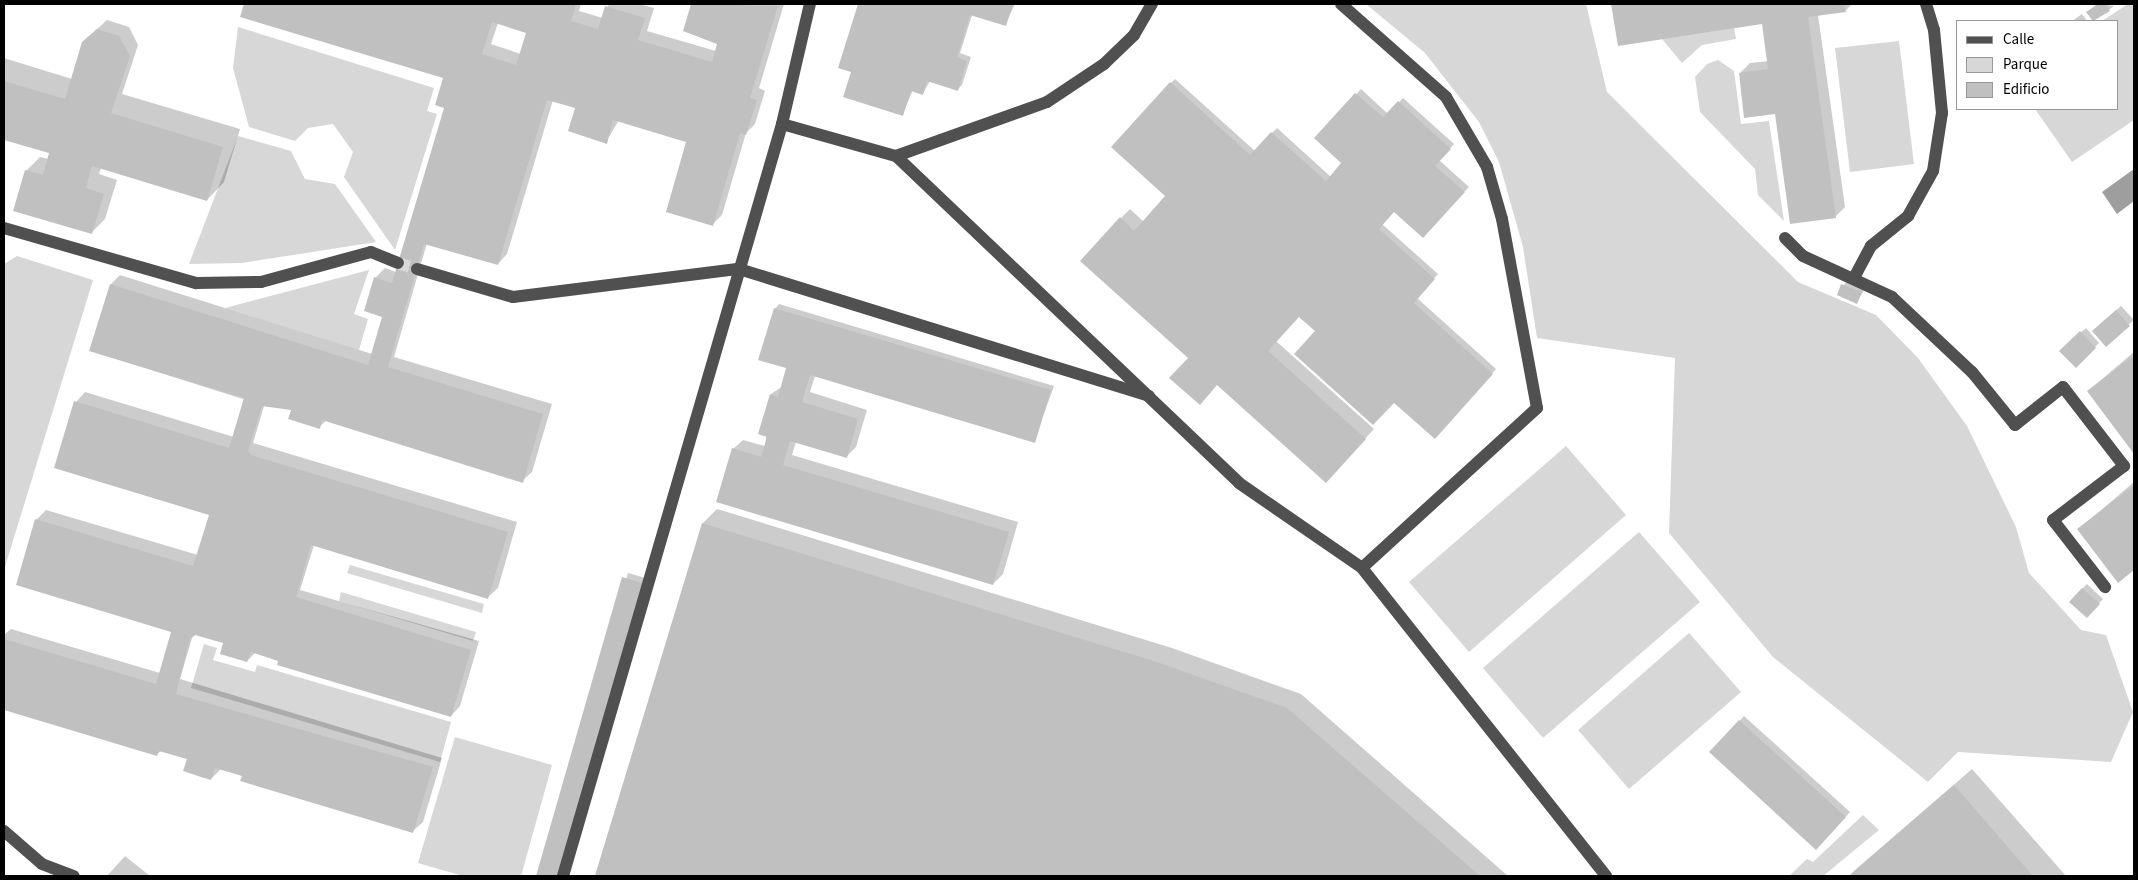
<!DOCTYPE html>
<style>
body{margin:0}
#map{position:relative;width:2138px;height:880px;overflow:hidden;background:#fff;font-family:"Source Sans 3",sans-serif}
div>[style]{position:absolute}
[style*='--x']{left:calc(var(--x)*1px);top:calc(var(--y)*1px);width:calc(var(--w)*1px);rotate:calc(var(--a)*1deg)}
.green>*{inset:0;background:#d7d7d7}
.water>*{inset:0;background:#9e9e9e}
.shadow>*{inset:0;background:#0003}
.building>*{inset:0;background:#c0c0c0}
.minor-tunnel>*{height:12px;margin-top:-6px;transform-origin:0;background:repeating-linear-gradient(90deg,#d9d9d9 0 12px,transparent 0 18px)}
.minor>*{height:12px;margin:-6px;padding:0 6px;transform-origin:6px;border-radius:6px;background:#505050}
span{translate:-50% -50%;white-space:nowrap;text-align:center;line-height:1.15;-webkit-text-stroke:4px #fff;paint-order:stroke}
.frame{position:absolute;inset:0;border:5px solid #000;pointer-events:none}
.legend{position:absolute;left:1956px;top:20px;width:162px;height:90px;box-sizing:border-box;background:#fff;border:1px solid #999;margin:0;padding:6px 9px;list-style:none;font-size:15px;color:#000}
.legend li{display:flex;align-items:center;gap:10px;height:25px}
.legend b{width:25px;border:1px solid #999}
</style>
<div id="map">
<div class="green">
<div style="clip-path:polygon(1366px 4px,1586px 4px,1607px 92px,1798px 282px,1876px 315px,1918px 358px,1967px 426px,2016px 527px,2029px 573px,2081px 630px,2106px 635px,2133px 712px,2111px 762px,1958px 752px,1928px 782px,1773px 657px,1669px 533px,1675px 358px,1537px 338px,1523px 247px,1499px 162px,1479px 122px,1425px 53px)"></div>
<div style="clip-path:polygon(2128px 4px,2134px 4px,2134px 120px,2072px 162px,2035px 109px,2117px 109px,2117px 21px,2102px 21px)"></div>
<div style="clip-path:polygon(238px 27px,434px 88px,427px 111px,437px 114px,395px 250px,344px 177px,353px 152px,333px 124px,308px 128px,295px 141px,249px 127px,233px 68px)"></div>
<div style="clip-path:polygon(1734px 28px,1736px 39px,1702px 45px,1682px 63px,1662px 39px)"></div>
<div style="clip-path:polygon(1899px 41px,1914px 164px,1850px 172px,1835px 48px)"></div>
<div style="clip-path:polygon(1718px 60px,1734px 71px,1741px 124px,1769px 121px,1784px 221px,1758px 195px,1755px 169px,1700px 112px,1695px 77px,1707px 64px)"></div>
<div style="clip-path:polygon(238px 136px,291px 151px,305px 179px,335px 184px,376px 242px,242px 263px,189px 264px)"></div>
<div style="clip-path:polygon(17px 256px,93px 280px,4px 570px,4px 264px)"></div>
<div style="clip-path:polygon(369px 270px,354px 314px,368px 319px,359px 350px,225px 308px)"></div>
<div style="clip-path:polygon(1566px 446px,1626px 515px,1469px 652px,1409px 582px)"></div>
<div style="clip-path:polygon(1639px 532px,1700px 602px,1543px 738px,1483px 668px)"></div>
<div style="clip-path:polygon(350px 565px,484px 604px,482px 613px,347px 573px)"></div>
<div style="clip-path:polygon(341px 592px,476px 632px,473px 641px,339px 601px)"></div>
<div style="clip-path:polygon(1689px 633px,1741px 692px,1629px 789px,1578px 730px)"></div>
<div style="clip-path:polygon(204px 644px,217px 648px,213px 660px,255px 672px,257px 665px,451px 722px,440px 762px,191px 688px)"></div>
<div style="clip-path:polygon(455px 737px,552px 765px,521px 876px,463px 876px,418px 863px)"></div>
<div style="clip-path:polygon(1863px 815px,1879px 830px,1823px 876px,1789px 876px,1807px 859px,1813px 862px)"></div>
</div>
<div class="water">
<div style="clip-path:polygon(2134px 169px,2134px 201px,2117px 214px,2102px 192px)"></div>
</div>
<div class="shadow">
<div style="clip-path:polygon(evenodd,245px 4px,581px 4px,579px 11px,603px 18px,609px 4px,638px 4px,654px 8px,647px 31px,716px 51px,719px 43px,684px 30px,692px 4px,784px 4px,759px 88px,765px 91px,755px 124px,746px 133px,722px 215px,712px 225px,687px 141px,619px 120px,606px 142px,577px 107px,553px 100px,507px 254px,498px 264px,427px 243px,394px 357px,552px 404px,532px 472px,522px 481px,327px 420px,319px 427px,292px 409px,264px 406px,253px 443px,517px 522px,498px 588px,488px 597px,315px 542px,300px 590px,479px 641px,460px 706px,451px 716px,256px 652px,247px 661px,225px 642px,196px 634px,192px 638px,180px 679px,442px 758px,423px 822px,413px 831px,221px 769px,211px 779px,188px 759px,161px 751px,156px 755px,4px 709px,4px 635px,11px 629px,160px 673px,173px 632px,17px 584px,37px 519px,46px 510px,198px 555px,210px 515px,76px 402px,85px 392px,234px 437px,246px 400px,91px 351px,111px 284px,120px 275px,372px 354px,384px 316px,375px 278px,385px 268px,396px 272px,445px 107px,445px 77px,241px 17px,245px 4px,498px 23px,528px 33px,521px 54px,491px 44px,498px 23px)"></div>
<div style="clip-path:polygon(859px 4px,1015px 4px,1005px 25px,972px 15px,960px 53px,971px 57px,962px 85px,958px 89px,930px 81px,923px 93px,913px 90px,902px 115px,852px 71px,839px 67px)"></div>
<div style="clip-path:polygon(1613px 4px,1852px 4px,1845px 11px,1818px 15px,1845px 207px,1835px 217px,1776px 113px,1740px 73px,1750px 63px,1769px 61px,1763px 23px,1619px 44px)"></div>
<div style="clip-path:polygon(2098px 4px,2114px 6px,2094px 21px,2088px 12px)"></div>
<div style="clip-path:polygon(2082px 14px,2087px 21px,2072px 21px)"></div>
<div style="clip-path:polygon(107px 20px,129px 27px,138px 45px,122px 94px,240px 129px,224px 182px,207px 200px,101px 168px,99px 174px,117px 180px,105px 219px,91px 233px,26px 171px,40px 157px,49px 159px,51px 153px,4px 138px,4px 58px,72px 79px,83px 42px)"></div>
<div style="clip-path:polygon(1175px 79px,1255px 151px,1277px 128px,1331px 177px,1343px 163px,1316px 138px,1361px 89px,1388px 114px,1403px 98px,1454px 144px,1439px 160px,1469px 187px,1427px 232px,1394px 211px,1382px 224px,1438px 274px,1417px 298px,1496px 369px,1439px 433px,1299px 315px,1276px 341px,1374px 429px,1335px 472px,1189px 358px,1121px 218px,1130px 209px,1144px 222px,1167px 196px,1171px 83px)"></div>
<div style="clip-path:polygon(1847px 280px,1866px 287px,1857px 302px,1838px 295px)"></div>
<div style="clip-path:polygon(779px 304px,1054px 386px,1034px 441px,815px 376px,810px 392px,867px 410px,856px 447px,846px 457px,796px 442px,792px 455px,1018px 522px,1003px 574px,993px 584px,733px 449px,743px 440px,765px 446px,771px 394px,783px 386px,787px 369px,775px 309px)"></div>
<div style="clip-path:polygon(2121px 306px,2134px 320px,2106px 345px,2098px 326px)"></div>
<div style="clip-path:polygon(2086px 328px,2099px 343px,2076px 367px,2065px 346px)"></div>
<div style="clip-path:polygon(2134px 352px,2134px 452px,2088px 391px)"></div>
<div style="clip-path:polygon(2134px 482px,2134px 569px,2118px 581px,2079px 529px)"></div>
<div style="clip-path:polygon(717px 509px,1172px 648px,1301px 694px,1508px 876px,595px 876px,703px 523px)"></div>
<div style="clip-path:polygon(628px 573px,649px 579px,563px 876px,537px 876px)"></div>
<div style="clip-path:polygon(2087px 584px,2103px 599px,2087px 616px,2070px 601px)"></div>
<div style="clip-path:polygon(1744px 716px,1850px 812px,1821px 844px,1711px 752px)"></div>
<div style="clip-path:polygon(1972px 769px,2066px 876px,1849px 876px,1856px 869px)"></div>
<div style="clip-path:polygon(125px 856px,150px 876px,107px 876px)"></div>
</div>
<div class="building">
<div style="clip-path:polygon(evenodd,244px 4px,576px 4px,571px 21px,598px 29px,605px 6px,645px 18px,638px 40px,712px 62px,717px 44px,683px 31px,691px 4px,778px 6px,750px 98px,757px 100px,746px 135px,740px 133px,713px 226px,666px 212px,686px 142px,613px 120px,607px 144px,568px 131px,575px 108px,547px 100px,498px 265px,424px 244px,388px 367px,543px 414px,523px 483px,322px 420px,320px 429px,288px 419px,291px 410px,262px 406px,248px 451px,251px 455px,508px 532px,488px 599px,311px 545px,296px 597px,471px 650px,451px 717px,277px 665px,278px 661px,251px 652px,247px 662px,220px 654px,223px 643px,195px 635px,190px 638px,176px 694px,433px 767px,413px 833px,240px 781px,242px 776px,215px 768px,211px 780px,198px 776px,183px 771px,187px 759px,159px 751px,157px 756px,4px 710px,4px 639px,156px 684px,171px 632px,16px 585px,35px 519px,193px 566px,209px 515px,54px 468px,74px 401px,229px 448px,244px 398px,89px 351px,110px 284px,368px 365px,382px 317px,364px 311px,374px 277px,392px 283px,444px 108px,435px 105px,443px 78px,240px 17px,244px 4px,492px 22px,526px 33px,516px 65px,482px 54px,492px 22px)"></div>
<div style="clip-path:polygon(858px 4px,1013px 4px,1006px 26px,970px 15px,957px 57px,967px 61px,958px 91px,927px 81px,923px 95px,911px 91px,903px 116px,843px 97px,851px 72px,838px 68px)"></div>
<div style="clip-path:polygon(1611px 4px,1844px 4px,1846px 12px,1808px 17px,1836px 218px,1790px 224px,1775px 114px,1744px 118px,1739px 73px,1768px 69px,1762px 24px,1618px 46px)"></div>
<div style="clip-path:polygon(2098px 4px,2105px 4px,2110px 11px,2093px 21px,2086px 12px)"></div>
<div style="clip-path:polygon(97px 29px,119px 36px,130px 56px,111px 113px,223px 147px,207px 201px,92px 166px,86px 188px,104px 194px,92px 234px,13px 211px,25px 170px,43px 175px,49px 153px,4px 140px,4px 81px,65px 99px,82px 42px)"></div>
<div style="clip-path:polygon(1170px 82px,1250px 155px,1271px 132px,1326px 181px,1341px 163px,1314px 138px,1355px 93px,1383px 117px,1398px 101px,1451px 149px,1435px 166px,1465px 192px,1423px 238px,1394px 212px,1379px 229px,1435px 279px,1414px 303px,1493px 374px,1435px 439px,1394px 403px,1373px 425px,1294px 354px,1315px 331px,1299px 317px,1268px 351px,1366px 439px,1326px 483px,1217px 385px,1200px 405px,1169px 378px,1188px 358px,1080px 261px,1120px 217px,1134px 231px,1165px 196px,1111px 147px)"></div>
<div style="clip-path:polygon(1841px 284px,1862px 292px,1857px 304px,1837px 295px)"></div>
<div style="clip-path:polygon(774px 308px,1051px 390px,1035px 443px,810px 375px,802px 402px,858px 419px,847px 458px,790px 441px,783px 465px,1009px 532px,993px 585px,716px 502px,732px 448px,761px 457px,767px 437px,758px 434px,770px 394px,778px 397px,786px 368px,758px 360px)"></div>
<div style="clip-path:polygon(2116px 310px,2130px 326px,2106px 347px,2092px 331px)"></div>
<div style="clip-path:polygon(2080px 331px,2096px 348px,2076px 368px,2059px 351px)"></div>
<div style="clip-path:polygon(2134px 355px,2134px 454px,2087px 391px)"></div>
<div style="clip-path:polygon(2134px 485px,2134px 570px,2118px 583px,2077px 529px)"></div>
<div style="clip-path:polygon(702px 523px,1157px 662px,1287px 708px,1480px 876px,595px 876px)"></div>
<div style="clip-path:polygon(622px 577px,645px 584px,561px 876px,536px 876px)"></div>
<div style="clip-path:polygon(2082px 588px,2100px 604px,2087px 618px,2069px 602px)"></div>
<div style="clip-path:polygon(1739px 720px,1846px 817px,1816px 850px,1709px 752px)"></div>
<div style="clip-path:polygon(1954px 785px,2033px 876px,1849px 876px)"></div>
</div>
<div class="minor-tunnel">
<div style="--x:398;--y:263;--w:20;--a:18"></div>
</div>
<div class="minor">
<div style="--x:1341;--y:4;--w:140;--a:41.5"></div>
<div style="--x:1446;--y:97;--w:81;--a:59.6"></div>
<div style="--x:1487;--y:167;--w:54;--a:73.9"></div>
<div style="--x:1502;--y:219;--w:192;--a:79.5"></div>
<div style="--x:1537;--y:408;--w:237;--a:137.6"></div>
<div style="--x:782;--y:124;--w:118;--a:15.7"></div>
<div style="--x:896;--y:156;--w:474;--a:43.6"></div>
<div style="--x:1239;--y:483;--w:150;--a:34.6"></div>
<div style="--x:1362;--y:568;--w:393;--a:51.6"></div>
<div style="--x:896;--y:156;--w:160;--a:-19.7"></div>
<div style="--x:1047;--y:102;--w:69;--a:-33.7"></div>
<div style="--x:1104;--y:64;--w:42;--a:-44"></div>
<div style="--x:1134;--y:35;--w:36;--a:-60"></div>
<div style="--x:4;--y:228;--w:200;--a:16"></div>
<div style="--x:196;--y:283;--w:65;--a:-0.9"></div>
<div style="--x:261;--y:282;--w:114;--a:-15.3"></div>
<div style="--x:371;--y:252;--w:29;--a:22"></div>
<div style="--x:1785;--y:238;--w:25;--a:45"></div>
<div style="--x:1803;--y:256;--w:98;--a:24.7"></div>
<div style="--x:1892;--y:297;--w:110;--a:43.2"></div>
<div style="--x:1972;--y:372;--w:68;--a:50.9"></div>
<div style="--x:2015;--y:425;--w:61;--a:-38.4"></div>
<div style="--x:2063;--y:387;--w:100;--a:52.3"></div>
<div style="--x:2124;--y:466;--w:89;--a:142.7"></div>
<div style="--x:2053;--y:520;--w:85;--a:52.2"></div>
<div style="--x:417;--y:269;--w:100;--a:16.3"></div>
<div style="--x:513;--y:297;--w:228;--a:-7.1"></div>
<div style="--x:739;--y:269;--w:429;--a:17.2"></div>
<div style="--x:1855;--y:276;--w:34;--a:-62"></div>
<div style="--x:1871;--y:246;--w:48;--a:-39"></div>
<div style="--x:1908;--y:216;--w:51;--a:-60.9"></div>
<div style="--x:1933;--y:171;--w:59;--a:-81.2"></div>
<div style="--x:1942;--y:113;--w:83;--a:-95.5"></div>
<div style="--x:1934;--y:30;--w:27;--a:-107"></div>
<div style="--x:4;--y:831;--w:50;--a:41"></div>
<div style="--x:42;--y:864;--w:34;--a:21"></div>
<div style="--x:563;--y:876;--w:783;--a:-73.76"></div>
<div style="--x:782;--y:124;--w:123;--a:-76.9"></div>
</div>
<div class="frame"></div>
<ul class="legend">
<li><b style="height:6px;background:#505050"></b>Calle</li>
<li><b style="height:14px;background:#d7d7d7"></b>Parque</li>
<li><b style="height:14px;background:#c0c0c0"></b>Edificio</li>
</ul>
</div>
